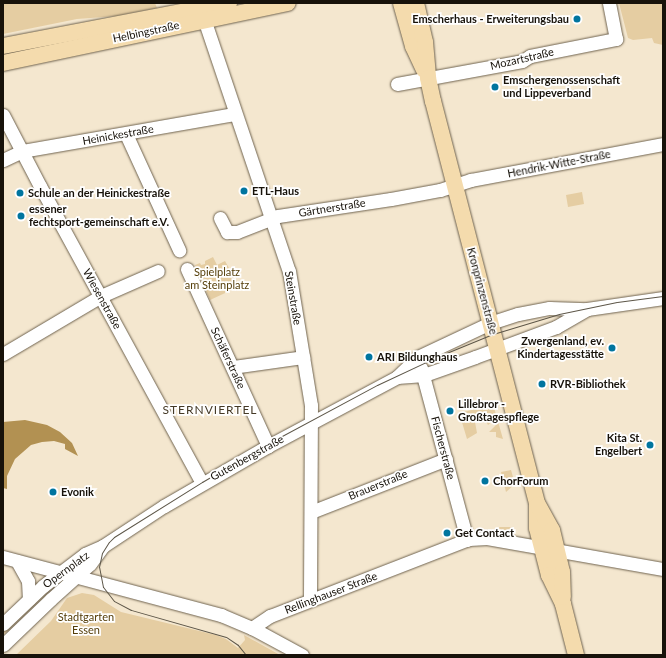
<!DOCTYPE html>
<meta charset="utf-8">
<style>
body{margin:0}
#map{position:relative;width:666px;height:658px;overflow:hidden;background:#f4e7cf;font-family:Lato,sans-serif}
div>[style]{position:absolute}
[style*='--x']{left:calc(var(--x)*1px);top:calc(var(--y)*1px);width:calc(var(--w)*1px);rotate:calc(var(--a)*1deg)}
.green>*{inset:0;background:#e5cda2}
.water>*{inset:0;background:#b29152}
.roads{filter:drop-shadow(0 0 1px #6f634f) drop-shadow(0 0 1px #6f634f)}
.minor>*{height:13px;margin:-6.5px;padding:0 6.5px;transform-origin:6.5px;border-radius:6.5px;background:#fff}
.major>*{height:16px;margin:-8px;padding:0 8px;transform-origin:8px;border-radius:8px;background:#f4dbad}
.tram>*{height:1px;margin:-0.5px;padding:0 0.5px;transform-origin:0.5px;border-radius:0.5px;background:#5d5648}
.dots>*{width:11px;height:11px;translate:-50% -50%;box-sizing:border-box;border:2px solid #fff;border-radius:50%}
span{translate:-50% -50%;white-space:nowrap;text-align:center;line-height:1.15;-webkit-text-stroke:3.5px #fff;paint-order:stroke}
.poi-label{font-size:11px;color:#17120a;font-weight:700}
.right{translate:-100% -50%;text-align:right}
.left{translate:0 -50%;text-align:left}
.street-label{font-size:11px;color:#17120a}
.park-label{font-size:11px;color:#543d08}
.neighbourhood-label{font-size:12px;color:#443926;letter-spacing:1px}
.frame{position:absolute;inset:0;border:4px solid #17120a;pointer-events:none}
</style>
<div id="map">
<div class="green">
<div style="clip-path:polygon(3px 3px,155px 3px,157px 8px,117px 16px,77px 19px,3px 34px)"></div>
<div style="clip-path:polygon(619px 3px,663px 3px,663px 45px,654px 43px,652px 38px,633px 40px,628px 38px)"></div>
<div style="clip-path:polygon(582px 192px,584px 204px,568px 207px,566px 195px)"></div>
<div style="clip-path:polygon(213px 257px,217px 265px,225px 261px,238px 284px,236px 288px,210px 300px,195px 265px,200px 263px,201px 265px,205px 264px,205px 261px)"></div>
<div style="clip-path:polygon(493px 404px,503px 439px,496px 437px,496px 432px,489px 432px,496px 425px,493px 421px,488px 425px,485px 419px,475px 422px,477px 433px,467px 439px,461px 419px,465px 418px,464px 412px)"></div>
<div style="clip-path:polygon(511px 470px,515px 484px,506px 492px,501px 472px)"></div>
<div style="clip-path:polygon(498px 527px,512px 527px,516px 536px,499px 533px)"></div>
<div style="clip-path:polygon(44px 590px,47px 593px,3px 635px,3px 630px)"></div>
<div style="clip-path:polygon(82px 593px,94px 595px,121px 612px,216px 635px,226px 639px,238px 648px,245px 640px,244px 635px,280px 655px,16px 655px,51px 621px,67px 598px)"></div>
</div>
<div class="water">
<div style="clip-path:polygon(25px 420px,47px 425px,60px 432px,72px 443px,78px 456px,65px 449px,65px 444px,54px 441px,42px 442px,31px 445px,15px 459px,7px 476px,7px 489px,3px 488px,3px 422px)"></div>
</div>
<div class="roads">
<div class="minor">
<div style="--x:202;--y:13;--w:272;--a:71.4"></div>
<div style="--x:289;--y:271;--w:136;--a:80.7"></div>
<div style="--x:311;--y:405;--w:195;--a:90.3"></div>
<div style="--x:397;--y:84;--w:127;--a:-10.4"></div>
<div style="--x:522;--y:61;--w:9;--a:-32"></div>
<div style="--x:530;--y:56;--w:88;--a:-11.2"></div>
<div style="--x:616;--y:39;--w:37;--a:-101"></div>
<div style="--x:3;--y:115;--w:80;--a:62.5"></div>
<div style="--x:40;--y:186;--w:338;--a:61.4"></div>
<div style="--x:126;--y:134;--w:128;--a:65.4"></div>
<div style="--x:3;--y:160;--w:21;--a:-25"></div>
<div style="--x:22;--y:151;--w:216;--a:-9.9"></div>
<div style="--x:220;--y:218;--w:16;--a:63"></div>
<div style="--x:227;--y:232;--w:10;--a:0"></div>
<div style="--x:237;--y:232;--w:44;--a:-21.3"></div>
<div style="--x:278;--y:216;--w:114;--a:-8.6"></div>
<div style="--x:391;--y:199;--w:50;--a:-10.4"></div>
<div style="--x:440;--y:190;--w:33;--a:-18"></div>
<div style="--x:471;--y:180;--w:195;--a:-10.6"></div>
<div style="--x:187;--y:269;--w:195;--a:65.4"></div>
<div style="--x:3;--y:354;--w:114;--a:-30.6"></div>
<div style="--x:101;--y:296;--w:62;--a:-23.7"></div>
<div style="--x:233;--y:367;--w:71;--a:-8.1"></div>
<div style="--x:421;--y:368;--w:178;--a:75"></div>
<div style="--x:397;--y:377;--w:27;--a:-4"></div>
<div style="--x:424;--y:375;--w:54;--a:-19.4"></div>
<div style="--x:475;--y:357;--w:86;--a:-20.3"></div>
<div style="--x:556;--y:327;--w:36;--a:-30"></div>
<div style="--x:311;--y:512;--w:145;--a:-21.4"></div>
<div style="--x:3;--y:557;--w:226;--a:14.9"></div>
<div style="--x:221;--y:615;--w:34;--a:23"></div>
<div style="--x:252;--y:628;--w:57;--a:28.4"></div>
<div style="--x:17;--y:561;--w:23;--a:61"></div>
<div style="--x:28;--y:581;--w:18;--a:87"></div>
<div style="--x:3;--y:624;--w:55;--a:-43.5"></div>
<div style="--x:43;--y:586;--w:53;--a:-37.3"></div>
<div style="--x:85;--y:554;--w:20;--a:-24"></div>
<div style="--x:103;--y:546;--w:73;--a:-33.3"></div>
<div style="--x:164;--y:506;--w:120;--a:-30"></div>
<div style="--x:268;--y:446;--w:146;--a:-28.1"></div>
<div style="--x:397;--y:377;--w:29;--a:-44"></div>
<div style="--x:418;--y:357;--w:80;--a:-25.3"></div>
<div style="--x:490;--y:323;--w:29;--a:-18"></div>
<div style="--x:518;--y:314;--w:32;--a:-11"></div>
<div style="--x:549;--y:308;--w:38;--a:2"></div>
<div style="--x:587;--y:309;--w:77;--a:-8.2"></div>
<div style="--x:252;--y:628;--w:22;--a:-34"></div>
<div style="--x:270;--y:616;--w:213;--a:-21.2"></div>
<div style="--x:469;--y:539;--w:18;--a:-3"></div>
<div style="--x:487;--y:538;--w:179;--a:10"></div>
<div style="--x:3;--y:645;--w:66;--a:-43.8"></div>
<div style="--x:51;--y:599;--w:52;--a:-41.9"></div>
<div style="--x:90;--y:564;--w:22;--a:-54"></div>
</div>
<div class="major">
<div style="--x:401;--y:3;--w:45;--a:74.4"></div>
<div style="--x:413;--y:46;--w:26;--a:65"></div>
<div style="--x:416;--y:3;--w:40;--a:77"></div>
<div style="--x:425;--y:42;--w:36;--a:85"></div>
<div style="--x:428;--y:78;--w:24;--a:78"></div>
<div style="--x:433;--y:101;--w:416;--a:75.5"></div>
<div style="--x:537;--y:504;--w:24;--a:90"></div>
<div style="--x:537;--y:528;--w:49;--a:75.7"></div>
<div style="--x:549;--y:575;--w:32;--a:64"></div>
<div style="--x:563;--y:604;--w:53;--a:75.7"></div>
<div style="--x:3;--y:46;--w:230;--a:-10.8"></div>
<div style="--x:3;--y:63;--w:291;--a:-11.9"></div>
<div style="--x:538;--y:505;--w:29;--a:61"></div>
<div style="--x:552;--y:530;--w:43;--a:76.6"></div>
<div style="--x:562;--y:572;--w:25;--a:88"></div>
</div>
</div>
<div class="tram">
<div style="--x:246;--y:655;--w:13;--a:-129"></div>
<div style="--x:238;--y:645;--w:14;--a:-146"></div>
<div style="--x:226;--y:637;--w:99;--a:-164.1"></div>
<div style="--x:131;--y:610;--w:19;--a:-152"></div>
<div style="--x:114;--y:601;--w:18;--a:-128"></div>
<div style="--x:103;--y:587;--w:20;--a:-101"></div>
<div style="--x:99;--y:567;--w:14;--a:-78"></div>
<div style="--x:102;--y:553;--w:13;--a:-58"></div>
<div style="--x:109;--y:542;--w:7;--a:-45"></div>
<div style="--x:114;--y:537;--w:104;--a:-32"></div>
<div style="--x:202;--y:482;--w:75;--a:-30.3"></div>
<div style="--x:267;--y:444;--w:125;--a:-28.2"></div>
<div style="--x:377;--y:385;--w:68;--a:-25.1"></div>
<div style="--x:439;--y:356;--w:58;--a:-22.2"></div>
<div style="--x:493;--y:334;--w:69;--a:-16.9"></div>
<div style="--x:559;--y:314;--w:59;--a:-11.7"></div>
<div style="--x:617;--y:302;--w:46;--a:-7.4"></div>
</div>
<div class="dots">
<div style="left:577px;top:19px;background:#00759f"></div>
<div style="left:495px;top:87px;background:#00759f"></div>
<div style="left:244px;top:191px;background:#00759f"></div>
<div style="left:20px;top:193px;background:#00759f"></div>
<div style="left:21px;top:216px;background:#00759f"></div>
<div style="left:612px;top:348px;background:#00759f"></div>
<div style="left:369px;top:357px;background:#00759f"></div>
<div style="left:542px;top:384px;background:#00759f"></div>
<div style="left:450px;top:411px;background:#00759f"></div>
<div style="left:650px;top:445px;background:#00759f"></div>
<div style="left:485px;top:481px;background:#00759f"></div>
<div style="left:53px;top:492px;background:#00759f"></div>
<div style="left:447px;top:533px;background:#00759f"></div>
</div>
<div class="poi-label">
<span class="right" style="left:569px;top:19px">Emscherhaus - Erweiterungsbau</span>
<span class="left" style="left:503px;top:87px">Emschergenossenschaft<br>und Lippeverband</span>
<span class="left" style="left:252px;top:191px">ETL-Haus</span>
<span class="left" style="left:28px;top:193px">Schule an der Heinickestraße</span>
<span class="left" style="left:29px;top:216px">essener<br>fechtsport-gemeinschaft e.V.</span>
<span class="right" style="left:604px;top:348px">Zwergenland, ev.<br>Kindertagesstätte</span>
<span class="left" style="left:377px;top:357px">ARI Bildunghaus</span>
<span class="left" style="left:550px;top:384px">RVR-Bibliothek</span>
<span class="left" style="left:458px;top:411px">Lillebror -<br>Großtagespflege</span>
<span class="right" style="left:642px;top:445px">Kita St.<br>Engelbert</span>
<span class="left" style="left:493px;top:481px">ChorForum</span>
<span class="left" style="left:61px;top:492px">Evonik</span>
<span class="left" style="left:455px;top:533px">Get Contact</span>
</div>
<div class="street-label">
<span style="left:146px;top:32px;rotate:-12deg">Helbingstraße</span>
<span style="left:522px;top:59px;rotate:-13deg">Mozartstraße</span>
<span style="left:118px;top:135px;rotate:-10deg">Heinickestraße</span>
<span style="left:559px;top:164px;rotate:-11deg">Hendrik-Witte-Straße</span>
<span style="left:332px;top:208px;rotate:-9deg">Gärtnerstraße</span>
<span style="left:482px;top:291px;rotate:75deg">Kronprinzenstraße</span>
<span style="left:293px;top:298px;rotate:80deg">Steinstraße</span>
<span style="left:102px;top:299px;rotate:61deg">Wiesenstraße</span>
<span style="left:228px;top:358px;rotate:65deg">Schäferstraße</span>
<span style="left:443px;top:448px;rotate:75deg">Fischerstraße</span>
<span style="left:247px;top:458px;rotate:-29deg">Gutenbergstraße</span>
<span style="left:378px;top:485px;rotate:-22deg">Brauerstraße</span>
<span style="left:66px;top:570px;rotate:-36deg">Opernplatz</span>
<span style="left:331px;top:593px;rotate:-21deg">Rellinghauser Straße</span>
</div>
<div class="park-label">
<span style="left:217px;top:279px">Spielplatz<br>am Steinplatz</span>
<span style="left:86px;top:624px">Stadtgarten<br>Essen</span>
</div>
<div class="neighbourhood-label">
<span style="left:210px;top:410px">STERNVIERTEL</span>
</div>
<div class="frame"></div>
</div>
